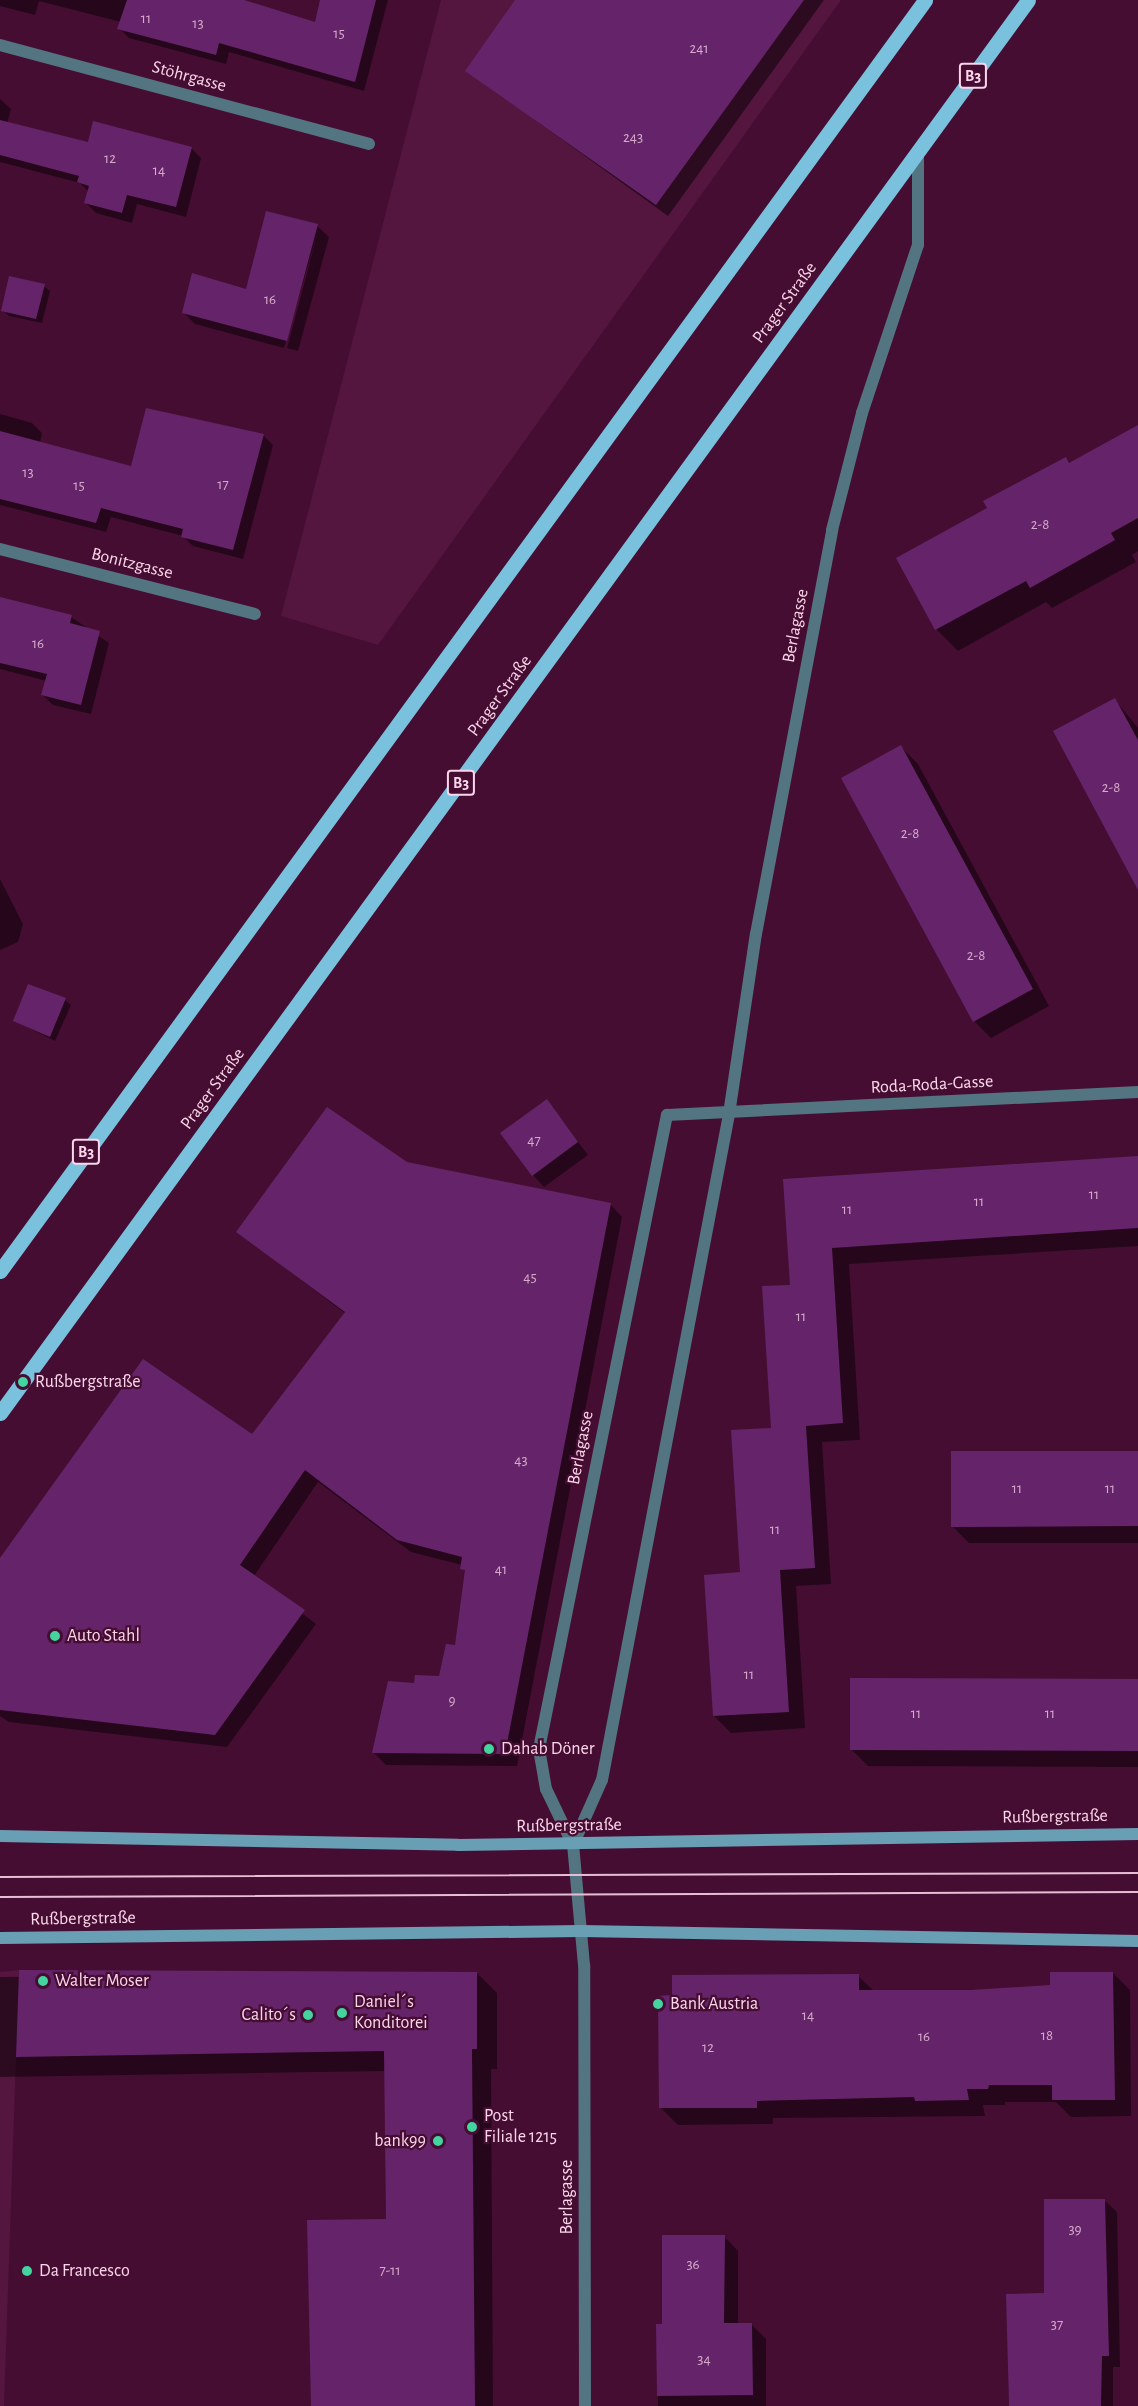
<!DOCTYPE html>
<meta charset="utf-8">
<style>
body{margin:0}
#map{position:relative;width:1138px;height:2406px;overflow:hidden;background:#460d33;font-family:"Alegreya Sans",sans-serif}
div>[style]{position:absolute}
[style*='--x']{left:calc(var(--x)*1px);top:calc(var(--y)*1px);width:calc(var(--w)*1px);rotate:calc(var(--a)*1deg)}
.built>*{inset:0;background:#54153e}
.shadow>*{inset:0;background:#0007}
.building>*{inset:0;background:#65246a}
.street>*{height:12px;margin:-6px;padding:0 6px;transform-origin:6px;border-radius:6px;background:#537481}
.secondary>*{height:12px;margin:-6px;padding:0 6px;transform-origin:6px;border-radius:6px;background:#699fb5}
.primary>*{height:15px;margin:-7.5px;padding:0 7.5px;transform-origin:7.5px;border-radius:7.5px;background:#79c1dc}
.tram>*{height:1.5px;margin:-0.75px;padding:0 0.75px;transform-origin:0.75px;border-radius:0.75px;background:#e5bed4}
.dots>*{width:16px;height:16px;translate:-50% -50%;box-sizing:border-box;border:3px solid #460d33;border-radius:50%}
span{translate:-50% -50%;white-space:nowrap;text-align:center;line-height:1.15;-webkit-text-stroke:4.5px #460d33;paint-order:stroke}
.number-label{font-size:15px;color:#d6aaca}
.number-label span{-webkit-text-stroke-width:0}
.shield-label span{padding:2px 4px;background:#460d33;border:2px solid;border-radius:4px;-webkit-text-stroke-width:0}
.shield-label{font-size:16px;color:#fbd6ea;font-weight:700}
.street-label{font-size:18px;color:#fbd6ea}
.poi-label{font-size:18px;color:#fbd6ea}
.left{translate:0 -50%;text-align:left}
.right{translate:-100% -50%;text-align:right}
</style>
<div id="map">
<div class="built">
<div style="clip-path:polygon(441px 0,841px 0,378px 645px,281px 616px)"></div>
<div style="clip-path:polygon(19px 1970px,4px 2406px,0 2406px,0 1972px)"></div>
</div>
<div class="shadow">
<div style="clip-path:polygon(0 0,239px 0,316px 24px,322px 0,388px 0,364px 91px,229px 52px,226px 64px,129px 38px,119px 28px,121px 22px,39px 1px,35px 15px,0 6px)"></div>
<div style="clip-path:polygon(517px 0,824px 0,668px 216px,467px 71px)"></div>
<div style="clip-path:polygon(0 99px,11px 109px,7px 124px,89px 144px,191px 148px,201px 158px,186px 217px,137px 204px,132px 223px,96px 213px,86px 203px,89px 192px,80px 183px,0 162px)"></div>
<div style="clip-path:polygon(317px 226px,329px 237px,298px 351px,287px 348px,318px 231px,284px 348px,195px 324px,183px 312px,247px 290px)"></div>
<div style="clip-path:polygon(44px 286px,50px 291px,42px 323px,9px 316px,4px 311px)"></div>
<div style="clip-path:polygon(0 414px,32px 423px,42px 433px,40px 443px,132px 468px,263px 435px,273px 445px,243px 559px,193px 546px,183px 536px,111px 517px,106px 532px,0 505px)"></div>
<div style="clip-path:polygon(1138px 427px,1138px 551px,1132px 555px,1136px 562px,1052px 608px,1046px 602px,958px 651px,936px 629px,898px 559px,989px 508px,1066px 459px,1071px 464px)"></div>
<div style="clip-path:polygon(0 599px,71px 617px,109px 643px,91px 714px,53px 705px,43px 695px,47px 681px,0 669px)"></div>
<div style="clip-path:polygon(1115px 700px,1138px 728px,1138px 885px)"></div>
<div style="clip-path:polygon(901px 747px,918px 764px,1049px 1006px,991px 1038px,974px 1021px)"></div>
<div style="clip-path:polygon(0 879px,23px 924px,18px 942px,0 950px)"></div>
<div style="clip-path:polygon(65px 1000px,71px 1005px,55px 1041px,15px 1021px)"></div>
<div style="clip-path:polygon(547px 1101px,588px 1155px,544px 1187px,533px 1175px)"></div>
<div style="clip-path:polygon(1138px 1157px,1138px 1246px,849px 1264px,860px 1440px,822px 1442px,831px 1584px,796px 1586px,805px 1728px,731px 1733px,714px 1716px,773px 1429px,791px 1286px,785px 1180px)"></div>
<div style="clip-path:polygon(406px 1164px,610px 1204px,622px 1217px,517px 1766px,386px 1765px,374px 1753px,416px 1684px,441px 1678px,456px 1647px,466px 1573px,462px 1565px,411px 1552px,318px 1482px,254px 1576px,316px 1624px,227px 1747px,9px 1722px,0 1716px,0 1561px,252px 1436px,346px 1314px,238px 1232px)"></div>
<div style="clip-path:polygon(1138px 1452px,1138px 1543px,969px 1543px,952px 1526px)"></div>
<div style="clip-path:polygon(1138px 1680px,1138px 1767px,868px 1766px,851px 1749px)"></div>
<div style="clip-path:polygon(477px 1973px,497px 1993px,497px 2069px,491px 2069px,493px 2406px,312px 2406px,388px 2220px,386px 2071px,0 2077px,0 1977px)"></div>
<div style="clip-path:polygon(1113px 1973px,1130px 1990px,1131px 2116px,1071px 2117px,1056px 2102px,1005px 2102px,1005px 2105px,983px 2105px,985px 2116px,773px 2118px,773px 2124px,678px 2125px,661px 2108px,858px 1976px,875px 1992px,971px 1992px,1051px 1987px)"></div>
<div style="clip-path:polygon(1105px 2201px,1117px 2212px,1120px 2367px,1113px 2367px,1113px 2406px,1009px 2406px,1007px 2296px,1046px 2295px)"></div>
<div style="clip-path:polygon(724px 2236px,738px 2251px,738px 2325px,752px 2325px,766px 2339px,766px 2406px,658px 2406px,657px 2326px,663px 2326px)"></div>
</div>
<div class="building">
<div style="clip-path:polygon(127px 0,244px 0,315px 22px,320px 0,376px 0,355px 82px,219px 43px,216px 55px,117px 29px)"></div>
<div style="clip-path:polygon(515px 0,804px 0,656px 205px,465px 71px)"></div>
<div style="clip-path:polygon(0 120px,88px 142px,93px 121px,192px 147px,176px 207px,127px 195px,122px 213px,84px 203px,89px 186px,77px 182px,79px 176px,0 155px)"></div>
<div style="clip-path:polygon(266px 211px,318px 224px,287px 341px,182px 313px,192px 273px,246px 289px)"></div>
<div style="clip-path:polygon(9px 276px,45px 284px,36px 319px,1px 311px)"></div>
<div style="clip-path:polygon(146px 408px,264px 434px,233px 550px,181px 537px,183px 529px,101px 508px,96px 523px,0 499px,0 431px,131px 466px)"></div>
<div style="clip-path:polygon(1138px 425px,1138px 518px,1111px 533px,1115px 540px,1030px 588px,1026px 581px,935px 630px,896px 558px,987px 508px,983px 501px,1066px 457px,1069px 463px)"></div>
<div style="clip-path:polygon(0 597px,72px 615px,70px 623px,100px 631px,81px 705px,41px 695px,47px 674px,0 663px)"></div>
<div style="clip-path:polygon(1115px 698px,1138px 740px,1138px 890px,1053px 731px)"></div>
<div style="clip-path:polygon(901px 745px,1033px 989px,973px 1022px,841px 778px)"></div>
<div style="clip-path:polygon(28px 984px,66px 998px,50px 1037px,13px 1021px)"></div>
<div style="clip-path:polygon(547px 1099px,578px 1142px,532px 1176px,500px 1133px)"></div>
<div style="clip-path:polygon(327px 1107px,407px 1162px,611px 1203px,505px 1754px,372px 1753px,388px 1681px,414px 1683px,415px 1675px,439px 1676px,446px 1644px,455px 1645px,465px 1570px,460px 1569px,462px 1557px,397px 1540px,305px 1470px,240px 1565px,305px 1610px,215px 1735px,0 1710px,0 1558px,143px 1359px,252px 1434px,345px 1312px,236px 1232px)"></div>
<div style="clip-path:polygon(1138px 1156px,1138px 1228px,832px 1248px,843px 1423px,806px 1426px,815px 1568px,780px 1570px,789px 1712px,713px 1716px,704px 1575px,740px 1572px,731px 1430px,771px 1428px,762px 1286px,790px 1285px,783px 1179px)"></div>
<div style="clip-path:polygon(951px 1451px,1138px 1451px,1138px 1526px,951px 1527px)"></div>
<div style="clip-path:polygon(850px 1678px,1138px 1679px,1138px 1751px,850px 1750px)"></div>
<div style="clip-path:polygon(19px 1970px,477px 1972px,477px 2049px,472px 2049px,475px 2406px,311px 2406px,307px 2220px,386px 2219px,384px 2051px,16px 2057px)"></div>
<div style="clip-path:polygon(1050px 1972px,1113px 1972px,1115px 2100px,1052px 2100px,1052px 2085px,989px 2085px,988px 2089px,967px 2089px,969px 2100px,915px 2101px,914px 2097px,757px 2101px,757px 2108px,659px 2108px,658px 1996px,672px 1995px,672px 1975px,859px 1974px,859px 1990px,971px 1990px,1050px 1985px)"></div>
<div style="clip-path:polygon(1044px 2199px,1105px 2199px,1109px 2356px,1102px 2356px,1101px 2406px,1009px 2406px,1006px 2294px,1044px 2293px)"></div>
<div style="clip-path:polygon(662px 2235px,725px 2235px,724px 2323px,752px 2323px,753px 2395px,657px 2396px,656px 2324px,662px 2324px)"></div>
</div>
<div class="street">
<div style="--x:0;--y:45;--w:382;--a:15"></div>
<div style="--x:0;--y:549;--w:263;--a:14.3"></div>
<div style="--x:573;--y:1845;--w:71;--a:-66"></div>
<div style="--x:602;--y:1780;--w:678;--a:-79.2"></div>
<div style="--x:729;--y:1114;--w:182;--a:-81.5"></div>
<div style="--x:756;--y:934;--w:411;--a:-79.3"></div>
<div style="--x:832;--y:530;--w:121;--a:-75.6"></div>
<div style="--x:862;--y:413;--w:177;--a:-71.6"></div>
<div style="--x:918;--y:245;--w:94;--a:-90"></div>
<div style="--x:585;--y:2406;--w:441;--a:-90.1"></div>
<div style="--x:584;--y:1965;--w:121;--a:-95.2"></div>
<div style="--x:573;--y:1845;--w:62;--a:-115.7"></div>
<div style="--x:546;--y:1789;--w:41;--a:-99.9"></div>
<div style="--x:539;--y:1749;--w:647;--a:-78.59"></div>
<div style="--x:667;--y:1115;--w:472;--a:-2.8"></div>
</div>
<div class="secondary">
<div style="--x:0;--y:1836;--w:458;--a:1.1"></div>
<div style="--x:458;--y:1845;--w:680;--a:-0.93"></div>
<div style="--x:0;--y:1938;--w:581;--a:-0.69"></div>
<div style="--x:581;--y:1931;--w:557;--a:1.03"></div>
</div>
<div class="primary">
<div style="--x:0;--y:1271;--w:1572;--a:-53.95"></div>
<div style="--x:0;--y:1413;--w:1747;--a:-53.96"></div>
</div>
<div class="tram">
<div style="--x:0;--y:1877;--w:1138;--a:-0.2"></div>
<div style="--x:0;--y:1897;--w:1138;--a:-0.25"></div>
</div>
<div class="dots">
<div style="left:23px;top:1382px;background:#43d4a0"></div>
<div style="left:55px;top:1636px;background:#43d4a0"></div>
<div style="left:489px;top:1749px;background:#43d4a0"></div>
<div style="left:43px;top:1981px;background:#43d4a0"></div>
<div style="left:658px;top:2004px;background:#43d4a0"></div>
<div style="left:342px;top:2013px;background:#43d4a0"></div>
<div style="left:308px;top:2015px;background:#43d4a0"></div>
<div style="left:472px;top:2127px;background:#43d4a0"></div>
<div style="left:438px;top:2141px;background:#43d4a0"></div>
<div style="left:27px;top:2271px;background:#43d4a0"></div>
</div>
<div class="number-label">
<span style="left:146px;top:19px">11</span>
<span style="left:198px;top:24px">13</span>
<span style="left:339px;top:34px">15</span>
<span style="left:699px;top:49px">241</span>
<span style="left:633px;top:138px">243</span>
<span style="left:110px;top:159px">12</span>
<span style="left:159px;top:171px">14</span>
<span style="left:270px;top:300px">16</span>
<span style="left:28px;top:473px">13</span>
<span style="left:223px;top:485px">17</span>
<span style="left:79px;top:486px">15</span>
<span style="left:1040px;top:525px">2-8</span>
<span style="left:38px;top:644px">16</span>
<span style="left:1111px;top:788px">2-8</span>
<span style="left:910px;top:834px">2-8</span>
<span style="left:976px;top:956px">2-8</span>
<span style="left:534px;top:1141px">47</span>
<span style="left:1094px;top:1195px">11</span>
<span style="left:979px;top:1202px">11</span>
<span style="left:847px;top:1210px">11</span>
<span style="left:530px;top:1278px">45</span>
<span style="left:801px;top:1317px">11</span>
<span style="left:521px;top:1461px">43</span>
<span style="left:1017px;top:1489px">11</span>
<span style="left:1110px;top:1489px">11</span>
<span style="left:775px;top:1530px">11</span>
<span style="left:501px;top:1570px">41</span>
<span style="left:749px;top:1675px">11</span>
<span style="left:452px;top:1701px">9</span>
<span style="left:916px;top:1714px">11</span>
<span style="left:1050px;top:1714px">11</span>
<span style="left:808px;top:2016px">14</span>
<span style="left:1047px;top:2036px">18</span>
<span style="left:924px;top:2037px">16</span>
<span style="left:708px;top:2048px">12</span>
<span style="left:1075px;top:2230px">39</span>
<span style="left:693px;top:2265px">36</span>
<span style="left:390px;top:2271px">7-11</span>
<span style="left:1057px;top:2325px">37</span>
<span style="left:704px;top:2360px">34</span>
</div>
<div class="shield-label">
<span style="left:973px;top:76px">B3</span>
<span style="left:461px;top:783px">B3</span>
<span style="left:86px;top:1152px">B3</span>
</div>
<div class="street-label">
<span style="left:189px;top:77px;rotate:15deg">Stöhrgasse</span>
<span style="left:785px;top:303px;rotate:-54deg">Prager Straße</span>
<span style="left:132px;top:564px;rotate:14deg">Bonitzgasse</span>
<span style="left:796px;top:626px;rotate:-79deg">Berlagasse</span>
<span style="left:500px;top:696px;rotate:-54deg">Prager Straße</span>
<span style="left:932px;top:1085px;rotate:-3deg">Roda-Roda-Gasse</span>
<span style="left:213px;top:1089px;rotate:-54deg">Prager Straße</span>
<span style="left:581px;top:1448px;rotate:-79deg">Berlagasse</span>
<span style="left:1055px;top:1817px;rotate:-1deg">Rußbergstraße</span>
<span style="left:569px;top:1826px;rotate:-1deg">Rußbergstraße</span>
<span style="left:83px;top:1919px;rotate:-1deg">Rußbergstraße</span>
<span style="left:567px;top:2197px;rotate:-90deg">Berlagasse</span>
</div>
<div class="poi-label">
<span class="left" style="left:35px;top:1382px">Rußbergstraße</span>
<span class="left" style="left:67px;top:1636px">Auto Stahl</span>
<span class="left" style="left:501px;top:1749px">Dahab Döner</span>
<span class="left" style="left:55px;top:1981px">Walter Moser</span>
<span class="left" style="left:354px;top:2013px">Daniel´s<br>Konditorei</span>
<span class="left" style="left:670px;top:2004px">Bank Austria</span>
<span class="right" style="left:296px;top:2015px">Calito´s</span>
<span class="left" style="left:484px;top:2127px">Post<br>Filiale 1215</span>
<span class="right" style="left:426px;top:2141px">bank99</span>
<span class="left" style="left:39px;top:2271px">Da Francesco</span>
</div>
</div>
